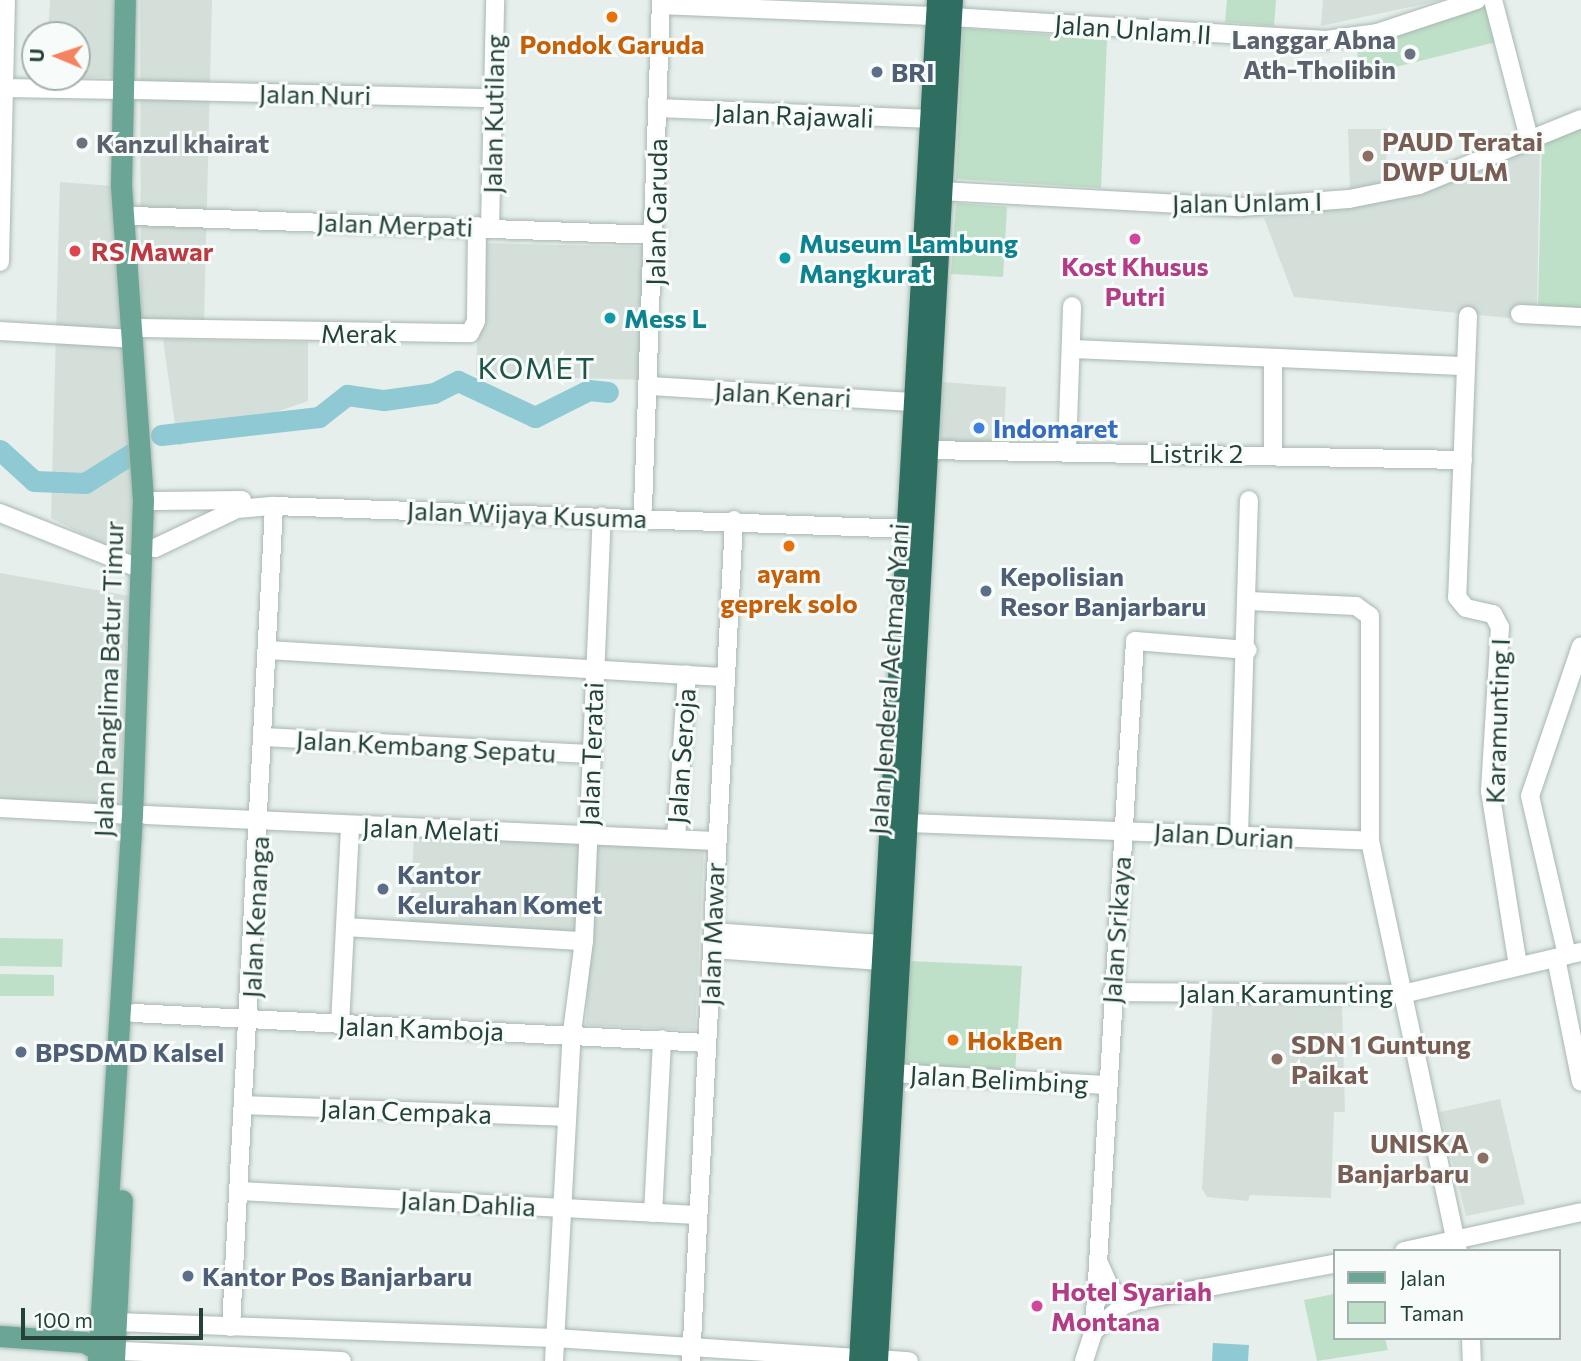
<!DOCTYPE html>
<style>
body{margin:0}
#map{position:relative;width:1581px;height:1361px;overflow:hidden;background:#e6efeb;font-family:Commissioner,sans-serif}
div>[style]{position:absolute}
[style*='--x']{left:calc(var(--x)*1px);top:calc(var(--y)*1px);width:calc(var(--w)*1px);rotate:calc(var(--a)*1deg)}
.built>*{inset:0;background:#d4dfda}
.green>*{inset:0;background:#bfe0c8}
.water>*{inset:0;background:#8ec9d4}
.river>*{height:21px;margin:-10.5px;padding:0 10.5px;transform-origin:10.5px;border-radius:10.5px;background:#8ec9d4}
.roads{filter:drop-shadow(0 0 2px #a8b8b2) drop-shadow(0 0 2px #a8b8b2)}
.minor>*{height:18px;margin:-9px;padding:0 9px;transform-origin:9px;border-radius:9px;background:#fff}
.major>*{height:21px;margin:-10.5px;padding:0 10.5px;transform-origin:10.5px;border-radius:10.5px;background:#6aa596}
.highway>*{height:21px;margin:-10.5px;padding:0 10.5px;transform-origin:10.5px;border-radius:10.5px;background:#2f6f62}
.dots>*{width:19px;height:19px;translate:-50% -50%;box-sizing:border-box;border:4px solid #f7fbf9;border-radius:50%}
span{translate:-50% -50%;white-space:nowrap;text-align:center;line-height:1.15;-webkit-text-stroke:6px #f7fbf9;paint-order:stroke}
.street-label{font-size:26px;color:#24423a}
.worship-label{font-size:26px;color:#5b616d;font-weight:700}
.right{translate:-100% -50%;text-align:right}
.left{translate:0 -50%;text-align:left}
.food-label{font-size:26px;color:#c56008;font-weight:700}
.service-label{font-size:26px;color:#4e5e75;font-weight:700}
.education-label{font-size:26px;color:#785e54;font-weight:700}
.culture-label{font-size:26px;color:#0d838f;font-weight:700}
.health-label{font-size:26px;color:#be3a42;font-weight:700}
.hotel-label{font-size:26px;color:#b23c85;font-weight:700}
.shop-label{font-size:26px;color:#366cbe;font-weight:700}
.quarter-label{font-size:30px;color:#1f5548;letter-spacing:2px}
.legend{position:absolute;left:1333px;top:1249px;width:228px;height:91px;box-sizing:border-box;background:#f7fbf9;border:2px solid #a3b1ad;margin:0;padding:9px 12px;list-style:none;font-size:21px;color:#24423a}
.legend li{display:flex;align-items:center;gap:14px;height:35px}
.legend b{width:35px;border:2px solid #a3b1ad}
.north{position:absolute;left:21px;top:21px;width:70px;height:70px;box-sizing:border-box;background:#f7fbf9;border:2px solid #a3b1ad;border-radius:50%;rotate:272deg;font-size:19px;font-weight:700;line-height:28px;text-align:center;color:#24423a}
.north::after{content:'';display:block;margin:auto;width:24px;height:32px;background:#f4845f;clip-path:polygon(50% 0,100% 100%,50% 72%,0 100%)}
.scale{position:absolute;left:21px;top:1308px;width:182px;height:32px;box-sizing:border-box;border:4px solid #24423a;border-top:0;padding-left:9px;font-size:21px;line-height:24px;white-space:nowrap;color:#24423a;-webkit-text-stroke:5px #f7fbf9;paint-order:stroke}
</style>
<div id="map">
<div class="built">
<div style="clip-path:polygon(50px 0,117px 0,116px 76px,45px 81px,77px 77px,77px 35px,48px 35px)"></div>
<div style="clip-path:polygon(140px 0,212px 0,204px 322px,141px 320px)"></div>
<div style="clip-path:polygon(1323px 0,1443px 0,1321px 26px)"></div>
<div style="clip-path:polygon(1348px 129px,1387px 129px,1386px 183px,1350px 190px)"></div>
<div style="clip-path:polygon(1540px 140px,1537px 310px,1519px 319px,1294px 297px,1264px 218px,1409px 196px)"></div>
<div style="clip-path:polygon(60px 182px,112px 186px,138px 562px,51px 518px)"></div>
<div style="clip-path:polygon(480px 243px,648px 247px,645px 380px,476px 375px)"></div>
<div style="clip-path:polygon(163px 339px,308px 342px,308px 401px,178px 446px)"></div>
<div style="clip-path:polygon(942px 382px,1006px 387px,1003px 450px,939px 444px)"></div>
<div style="clip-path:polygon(0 573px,130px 596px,120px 811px,0 806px)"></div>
<div style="clip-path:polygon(414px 836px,585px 844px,580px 936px,409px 928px)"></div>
<div style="clip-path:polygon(595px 841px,704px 847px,695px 1030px,586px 1025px)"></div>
<div style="clip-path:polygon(1213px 998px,1342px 1006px,1345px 1112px,1334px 1112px,1331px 1198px,1250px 1195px,1248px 1201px,1207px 1197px,1202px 1189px)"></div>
<div style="clip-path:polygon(1500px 1099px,1525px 1204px,1466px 1216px,1440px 1112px)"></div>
</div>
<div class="green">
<div style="clip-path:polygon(1227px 0,1276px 0,1274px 26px,1225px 22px)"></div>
<div style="clip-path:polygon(1480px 4px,1490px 8px,1500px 41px,1360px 76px,1356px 42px)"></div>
<div style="clip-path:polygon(963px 28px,1107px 39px,1101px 188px,956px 179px)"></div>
<div style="clip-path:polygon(1581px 128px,1581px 309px,1538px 309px,1542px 140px)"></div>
<div style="clip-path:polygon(956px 203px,1007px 207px,1003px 277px,951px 274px)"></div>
<div style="clip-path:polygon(0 938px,63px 939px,62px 967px,0 966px)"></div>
<div style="clip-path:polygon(908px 961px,1022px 966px,1015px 1073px,904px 1065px)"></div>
<div style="clip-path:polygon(0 974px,54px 975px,54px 996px,0 996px)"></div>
<div style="clip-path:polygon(1334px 1294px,1334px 1338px,1385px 1338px,1388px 1350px,1317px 1361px,1304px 1300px)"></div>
</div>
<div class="water">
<div style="clip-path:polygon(1213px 1343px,1249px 1345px,1248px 1361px,1212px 1361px)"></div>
</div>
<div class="river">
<div style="--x:161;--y:435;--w:159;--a:-6.5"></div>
<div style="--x:319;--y:417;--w:36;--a:-38"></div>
<div style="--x:347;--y:395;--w:37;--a:8"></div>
<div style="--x:384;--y:400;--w:50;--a:-8"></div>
<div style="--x:434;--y:393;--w:27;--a:-27"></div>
<div style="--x:458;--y:381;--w:85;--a:25.1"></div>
<div style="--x:535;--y:417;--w:60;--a:-26.6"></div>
<div style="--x:589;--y:390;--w:19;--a:6"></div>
<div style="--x:0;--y:450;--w:46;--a:42.4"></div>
<div style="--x:34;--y:481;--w:51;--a:2.2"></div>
<div style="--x:85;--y:483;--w:64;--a:-32.2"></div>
</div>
<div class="roads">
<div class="minor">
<div style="--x:1493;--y:0;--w:143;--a:75.4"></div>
<div style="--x:661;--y:5;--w:275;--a:2.3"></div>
<div style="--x:952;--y:17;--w:375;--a:3.5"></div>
<div style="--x:1326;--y:40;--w:51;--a:-7.8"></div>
<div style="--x:1377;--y:33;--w:105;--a:-18.3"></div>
<div style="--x:4;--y:88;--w:118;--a:1"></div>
<div style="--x:135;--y:90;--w:359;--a:1.3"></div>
<div style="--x:659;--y:108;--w:271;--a:2.3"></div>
<div style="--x:941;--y:191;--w:300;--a:3.1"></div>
<div style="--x:1241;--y:207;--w:108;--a:-4.2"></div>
<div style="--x:1349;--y:199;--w:71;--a:-11.3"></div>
<div style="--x:1419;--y:185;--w:175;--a:-22.2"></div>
<div style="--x:134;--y:216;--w:523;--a:2.08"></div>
<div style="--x:490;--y:228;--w:228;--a:-88.7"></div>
<div style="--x:0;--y:262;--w:262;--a:-88.7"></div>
<div style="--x:1520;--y:314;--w:61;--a:2.8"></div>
<div style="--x:1468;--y:316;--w:281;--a:92.2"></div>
<div style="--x:1457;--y:597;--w:14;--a:51"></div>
<div style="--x:1466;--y:608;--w:28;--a:13"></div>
<div style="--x:1493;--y:614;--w:15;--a:62"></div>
<div style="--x:1500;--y:627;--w:164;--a:93.5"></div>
<div style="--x:1490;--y:791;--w:177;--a:80.9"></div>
<div style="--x:140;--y:328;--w:330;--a:0.9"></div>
<div style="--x:470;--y:333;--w:13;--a:-63"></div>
<div style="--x:476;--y:321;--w:95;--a:-89.4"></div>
<div style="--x:0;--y:331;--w:133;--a:3.4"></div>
<div style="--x:1071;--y:349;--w:393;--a:2.5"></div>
<div style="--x:1273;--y:358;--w:96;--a:90"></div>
<div style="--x:651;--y:386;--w:264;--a:3.5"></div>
<div style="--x:928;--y:450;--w:535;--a:1.07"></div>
<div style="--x:1067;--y:452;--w:146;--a:-88"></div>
<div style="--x:155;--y:501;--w:87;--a:-0.7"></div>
<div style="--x:643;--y:508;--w:508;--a:-87.97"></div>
<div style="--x:0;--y:513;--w:152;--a:21.7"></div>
<div style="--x:155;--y:548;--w:91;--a:-25.4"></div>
<div style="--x:237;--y:509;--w:37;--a:-5"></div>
<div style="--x:274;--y:506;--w:635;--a:2.07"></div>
<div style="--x:1249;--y:601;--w:107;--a:2.7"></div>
<div style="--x:1356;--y:606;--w:17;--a:36"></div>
<div style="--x:1370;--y:616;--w:225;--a:90"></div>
<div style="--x:1370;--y:841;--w:419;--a:77.9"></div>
<div style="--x:268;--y:650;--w:458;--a:3.4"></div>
<div style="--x:263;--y:737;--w:327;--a:3"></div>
<div style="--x:0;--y:808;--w:132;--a:3"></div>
<div style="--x:146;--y:815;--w:570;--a:2.62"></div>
<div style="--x:911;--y:823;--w:459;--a:2.2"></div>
<div style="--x:1239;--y:835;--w:335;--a:-88.3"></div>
<div style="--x:676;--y:838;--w:164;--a:-86.2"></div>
<div style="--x:345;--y:927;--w:239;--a:3.4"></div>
<div style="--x:713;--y:932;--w:169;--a:4.1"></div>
<div style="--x:713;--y:949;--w:168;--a:4.1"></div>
<div style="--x:1567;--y:955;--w:163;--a:-103.1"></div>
<div style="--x:1530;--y:796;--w:158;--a:-71.2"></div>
<div style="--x:1556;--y:958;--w:126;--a:78.6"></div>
<div style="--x:1112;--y:992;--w:291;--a:0.4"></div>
<div style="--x:1403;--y:994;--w:183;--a:-13.3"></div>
<div style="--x:134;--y:1013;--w:574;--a:3"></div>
<div style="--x:340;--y:1025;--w:199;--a:-87.1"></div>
<div style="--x:893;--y:1073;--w:213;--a:3.2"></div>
<div style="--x:244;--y:1105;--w:323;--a:2.1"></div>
<div style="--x:239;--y:1191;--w:459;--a:3"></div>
<div style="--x:653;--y:1213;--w:174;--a:-87"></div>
<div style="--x:1404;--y:1251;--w:181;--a:-12.4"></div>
<div style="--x:1098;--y:1261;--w:27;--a:66"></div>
<div style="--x:1109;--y:1286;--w:17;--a:45"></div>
<div style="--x:1121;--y:1298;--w:18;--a:6"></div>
<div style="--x:231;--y:1327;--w:822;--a:-87"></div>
<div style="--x:106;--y:1328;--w:12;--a:-31"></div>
<div style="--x:116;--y:1322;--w:439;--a:2.1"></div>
<div style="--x:555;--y:1338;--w:306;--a:3.8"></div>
<div style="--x:1094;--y:1331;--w:40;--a:-41"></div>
<div style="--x:1124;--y:1305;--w:16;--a:-18"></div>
<div style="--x:1139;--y:1300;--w:198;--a:-10.5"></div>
<div style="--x:1471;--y:1338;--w:23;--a:88"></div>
<div style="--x:101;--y:1350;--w:241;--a:2.6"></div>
<div style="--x:877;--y:1359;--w:32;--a:4"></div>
<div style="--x:554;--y:1361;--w:329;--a:-86.9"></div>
<div style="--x:572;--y:1032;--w:92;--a:-82.5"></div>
<div style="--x:584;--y:941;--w:425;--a:-87.6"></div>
<div style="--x:691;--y:1361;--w:842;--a:-87.07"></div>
<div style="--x:1084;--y:1361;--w:32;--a:-72"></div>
<div style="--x:1094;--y:1331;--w:691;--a:-86.6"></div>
<div style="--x:1135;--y:641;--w:113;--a:4.6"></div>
</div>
<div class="major">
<div style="--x:0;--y:1336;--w:84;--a:4.1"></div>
<div style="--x:84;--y:1342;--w:16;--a:30"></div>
<div style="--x:98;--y:1361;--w:547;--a:-86.44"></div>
<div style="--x:132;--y:815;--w:315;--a:-88"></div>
<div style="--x:143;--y:500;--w:316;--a:-94"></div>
<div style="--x:121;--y:185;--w:185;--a:-88.8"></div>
<div style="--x:114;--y:1361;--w:161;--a:-87.2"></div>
</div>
<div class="highway">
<div style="--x:859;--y:1361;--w:1363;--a:-86.72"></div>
<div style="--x:877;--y:1361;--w:1363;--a:-86.85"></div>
</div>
</div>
<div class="dots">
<div style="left:612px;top:17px;background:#e8710a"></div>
<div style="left:1410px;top:54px;background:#6b7280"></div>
<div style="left:877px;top:72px;background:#5c6f8a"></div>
<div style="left:82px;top:143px;background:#6b7280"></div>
<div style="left:1368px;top:156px;background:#8d6e63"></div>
<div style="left:1135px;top:239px;background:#d1479c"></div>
<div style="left:75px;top:251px;background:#e0444e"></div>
<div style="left:785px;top:258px;background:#0f9aa8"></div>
<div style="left:610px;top:318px;background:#0f9aa8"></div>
<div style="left:979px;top:428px;background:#3f7fe0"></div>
<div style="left:789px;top:546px;background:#e8710a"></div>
<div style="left:986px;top:591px;background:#5c6f8a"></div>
<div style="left:383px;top:889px;background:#5c6f8a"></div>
<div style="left:953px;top:1040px;background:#e8710a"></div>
<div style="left:21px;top:1052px;background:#5c6f8a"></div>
<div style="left:1277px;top:1059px;background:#8d6e63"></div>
<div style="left:1483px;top:1158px;background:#8d6e63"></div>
<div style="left:188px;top:1276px;background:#5c6f8a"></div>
<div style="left:1037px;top:1306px;background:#d1479c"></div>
</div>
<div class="street-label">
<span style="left:1133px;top:29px;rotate:4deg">Jalan Unlam II</span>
<span style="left:315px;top:94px;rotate:1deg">Jalan Nuri</span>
<span style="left:493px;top:114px;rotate:-89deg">Jalan Kutilang</span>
<span style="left:794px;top:115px;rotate:2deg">Jalan Rajawali</span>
<span style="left:1247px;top:202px;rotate:-1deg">Jalan Unlam I</span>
<span style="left:656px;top:212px;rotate:-89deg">Jalan Garuda</span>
<span style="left:395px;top:224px;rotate:2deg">Jalan Merpati</span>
<span style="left:359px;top:333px">Merak</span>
<span style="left:783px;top:394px;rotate:3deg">Jalan Kenari</span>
<span style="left:1196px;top:453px">Listrik 2</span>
<span style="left:527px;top:514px;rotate:2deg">Jalan Wijaya Kusuma</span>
<span style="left:108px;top:679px;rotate:-88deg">Jalan Panglima Batur Timur</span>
<span style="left:888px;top:679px;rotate:-86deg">Jalan Jenderal Achmad Yani</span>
<span style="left:1497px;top:721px;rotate:-88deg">Karamunting I</span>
<span style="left:426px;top:746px;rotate:3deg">Jalan Kembang Sepatu</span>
<span style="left:591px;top:754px;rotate:-88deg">Jalan Teratai</span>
<span style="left:681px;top:756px;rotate:-86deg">Jalan Seroja</span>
<span style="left:431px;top:829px;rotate:2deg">Jalan Melati</span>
<span style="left:1224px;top:835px;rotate:3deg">Jalan Durian</span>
<span style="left:255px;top:917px;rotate:-87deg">Jalan Kenanga</span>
<span style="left:1116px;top:930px;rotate:-86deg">Jalan Srikaya</span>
<span style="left:712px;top:934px;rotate:-88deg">Jalan Mawar</span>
<span style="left:1286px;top:993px">Jalan Karamunting</span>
<span style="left:421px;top:1028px;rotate:2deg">Jalan Kamboja</span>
<span style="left:999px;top:1079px;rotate:3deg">Jalan Belimbing</span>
<span style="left:406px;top:1111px;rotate:2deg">Jalan Cempaka</span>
<span style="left:468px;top:1203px;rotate:3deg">Jalan Dahlia</span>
</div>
<div class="worship-label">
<span class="right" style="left:1396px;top:54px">Langgar Abna<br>Ath-Tholibin</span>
<span class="left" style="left:96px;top:143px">Kanzul khairat</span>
</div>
<div class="food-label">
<span style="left:612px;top:44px">Pondok Garuda</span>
<span style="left:789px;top:588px">ayam<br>geprek solo</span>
<span class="left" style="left:967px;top:1040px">HokBen</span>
</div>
<div class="service-label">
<span class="left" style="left:891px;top:72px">BRI</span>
<span class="left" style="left:1000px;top:591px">Kepolisian<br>Resor Banjarbaru</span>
<span class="left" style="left:397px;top:889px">Kantor<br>Kelurahan Komet</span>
<span class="left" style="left:35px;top:1052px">BPSDMD Kalsel</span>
<span class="left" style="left:202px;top:1276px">Kantor Pos Banjarbaru</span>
</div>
<div class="education-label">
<span class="left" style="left:1382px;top:156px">PAUD Teratai<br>DWP ULM</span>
<span class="left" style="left:1291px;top:1059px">SDN 1 Guntung<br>Paikat</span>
<span class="right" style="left:1469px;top:1158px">UNISKA<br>Banjarbaru</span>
</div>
<div class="culture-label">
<span class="left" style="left:799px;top:258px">Museum Lambung<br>Mangkurat</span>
<span class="left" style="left:624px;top:318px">Mess L</span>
</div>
<div class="health-label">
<span class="left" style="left:91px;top:251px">RS Mawar</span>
</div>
<div class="hotel-label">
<span style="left:1135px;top:281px">Kost Khusus<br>Putri</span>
<span class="left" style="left:1051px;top:1306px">Hotel Syariah<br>Montana</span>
</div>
<div class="shop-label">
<span class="left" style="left:993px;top:428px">Indomaret</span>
</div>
<div class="quarter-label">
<span style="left:537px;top:367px">KOMET</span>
</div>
<ul class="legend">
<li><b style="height:9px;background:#6aa596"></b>Jalan</li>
<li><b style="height:19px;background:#bfe0c8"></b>Taman</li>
</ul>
<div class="north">U</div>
<div class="scale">100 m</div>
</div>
